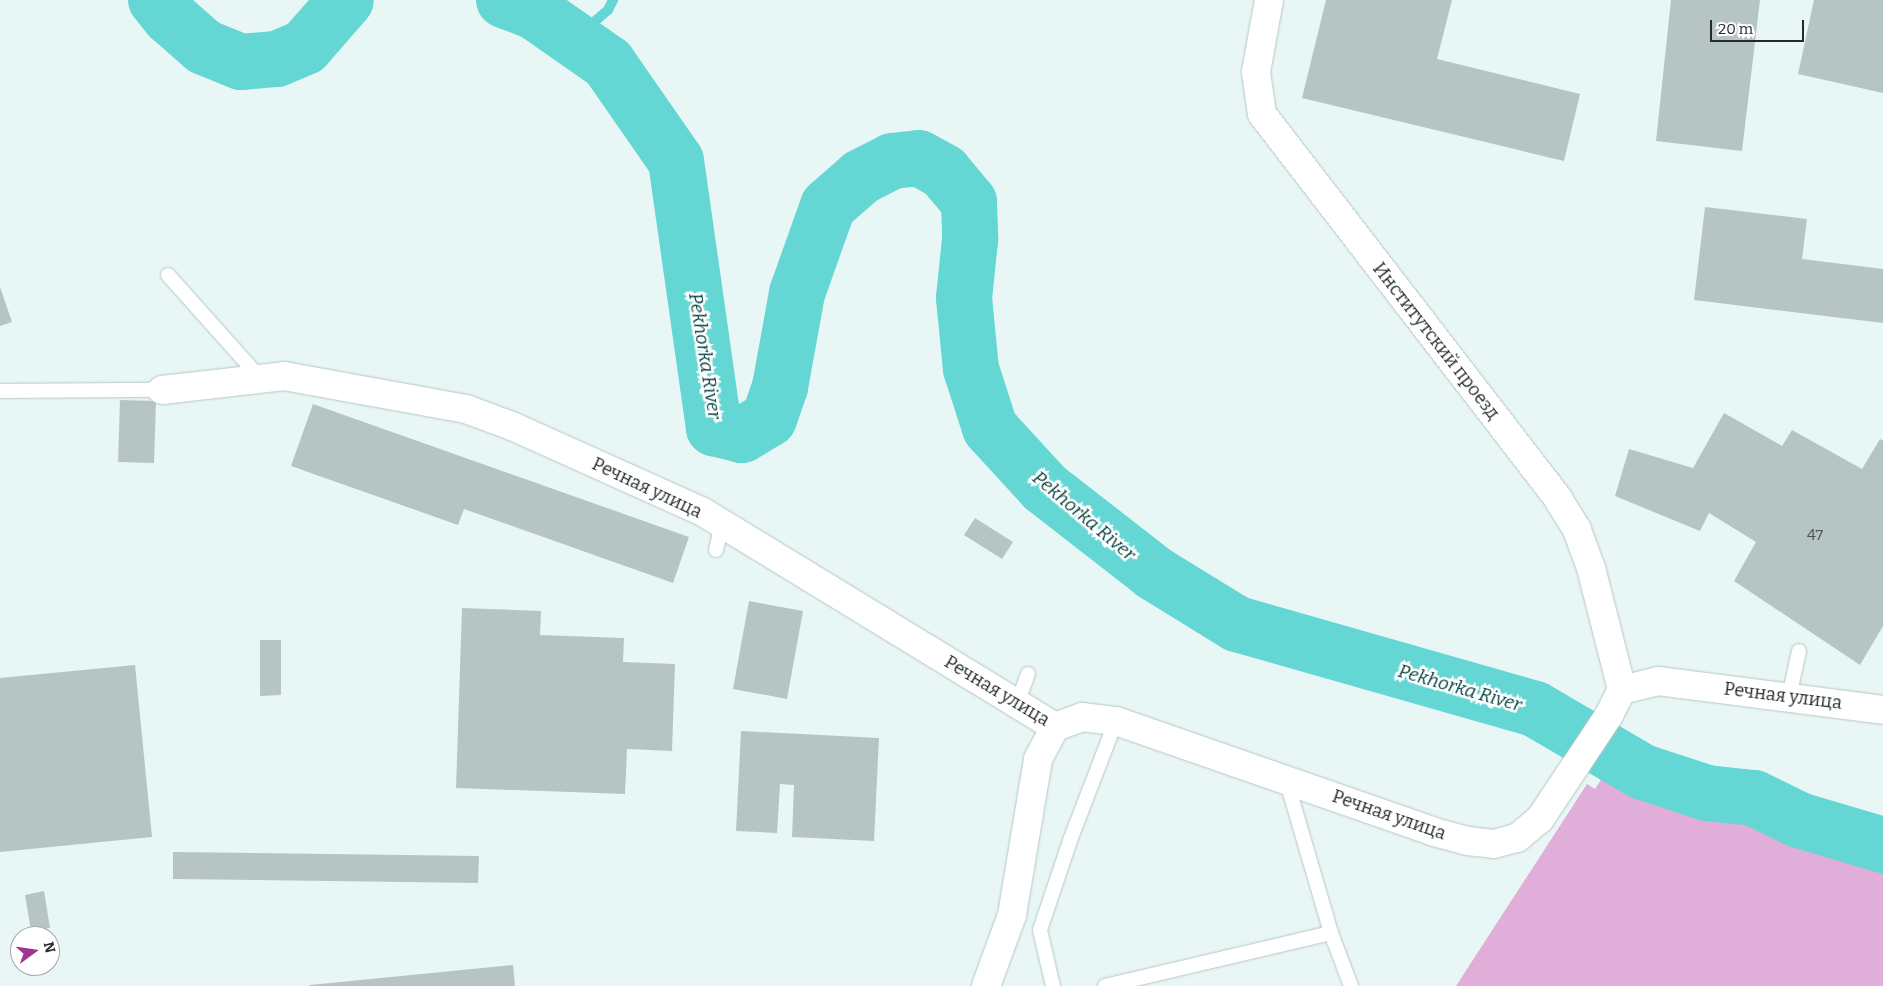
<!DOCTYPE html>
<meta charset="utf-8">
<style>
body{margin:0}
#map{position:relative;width:1883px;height:986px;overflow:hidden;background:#e8f7f6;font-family:Bitter,serif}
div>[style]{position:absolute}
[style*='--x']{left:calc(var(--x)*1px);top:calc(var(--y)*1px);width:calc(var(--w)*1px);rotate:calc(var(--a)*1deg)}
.green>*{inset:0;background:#e1add9}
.stream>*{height:10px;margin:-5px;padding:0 5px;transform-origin:5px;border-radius:5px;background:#64d6d4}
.river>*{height:56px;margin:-28px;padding:0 28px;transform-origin:28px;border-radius:28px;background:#64d6d4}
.building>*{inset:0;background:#b6c5c4}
.roads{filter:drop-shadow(0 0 1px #b8c6c6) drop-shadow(0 0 1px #b8c6c6)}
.lane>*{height:14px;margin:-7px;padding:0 7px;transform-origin:7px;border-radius:7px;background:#fff}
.street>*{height:28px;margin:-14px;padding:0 14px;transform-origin:14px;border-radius:14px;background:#fff}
.secondary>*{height:28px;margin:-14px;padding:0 14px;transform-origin:14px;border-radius:14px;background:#fff}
span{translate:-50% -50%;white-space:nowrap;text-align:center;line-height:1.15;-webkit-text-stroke:5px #fff;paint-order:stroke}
.number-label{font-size:15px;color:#495251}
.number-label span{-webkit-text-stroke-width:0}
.street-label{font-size:18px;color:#252b2b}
.water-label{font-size:19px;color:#033c3b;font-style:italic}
.north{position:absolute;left:10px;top:926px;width:50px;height:50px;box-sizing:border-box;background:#fff;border:1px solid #a8aaaa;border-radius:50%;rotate:76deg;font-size:14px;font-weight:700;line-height:20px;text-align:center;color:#252b2b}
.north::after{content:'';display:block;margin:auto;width:18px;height:22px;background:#a03596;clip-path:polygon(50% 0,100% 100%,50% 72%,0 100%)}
.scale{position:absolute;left:1710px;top:20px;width:94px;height:22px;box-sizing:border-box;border:2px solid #252b2b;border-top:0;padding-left:6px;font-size:15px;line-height:18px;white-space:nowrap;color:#252b2b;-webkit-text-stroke:4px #fff;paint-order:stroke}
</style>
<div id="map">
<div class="green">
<div style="clip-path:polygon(1616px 756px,1643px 772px,1707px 793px,1754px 798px,1799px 820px,1883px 845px,1883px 986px,1456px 986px,1587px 784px,1595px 789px)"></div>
</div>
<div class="stream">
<div style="--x:574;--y:39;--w:45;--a:-40.5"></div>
<div style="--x:608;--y:10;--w:11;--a:-63"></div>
</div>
<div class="river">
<div style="--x:156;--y:0;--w:22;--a:51"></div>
<div style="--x:170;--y:17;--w:45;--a:41.4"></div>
<div style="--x:204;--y:47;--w:40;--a:22"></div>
<div style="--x:241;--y:62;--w:36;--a:-5"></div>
<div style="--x:277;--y:59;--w:30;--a:-23"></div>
<div style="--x:305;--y:47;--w:62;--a:-48.9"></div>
<div style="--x:504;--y:0;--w:33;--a:21"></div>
<div style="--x:535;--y:12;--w:89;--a:34.9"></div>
<div style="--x:608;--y:63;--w:119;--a:55.2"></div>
<div style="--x:676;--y:161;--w:270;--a:81.9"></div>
<div style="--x:714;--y:428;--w:29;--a:14"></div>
<div style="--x:742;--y:435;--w:31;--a:-31"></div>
<div style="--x:769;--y:419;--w:34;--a:-71"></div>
<div style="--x:780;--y:387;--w:96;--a:-79.7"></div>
<div style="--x:797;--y:293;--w:92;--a:-70.4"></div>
<div style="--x:828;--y:206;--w:44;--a:-41.3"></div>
<div style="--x:861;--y:177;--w:35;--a:-27"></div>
<div style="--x:892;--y:161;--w:27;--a:-6"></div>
<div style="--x:919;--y:158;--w:29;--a:29"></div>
<div style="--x:944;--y:172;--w:39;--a:50"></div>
<div style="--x:969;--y:202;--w:38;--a:88"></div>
<div style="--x:970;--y:240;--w:58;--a:95.9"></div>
<div style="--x:964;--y:298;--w:71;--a:84.4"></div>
<div style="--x:971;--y:369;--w:62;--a:72.1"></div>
<div style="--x:990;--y:428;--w:81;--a:47.5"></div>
<div style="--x:1045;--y:488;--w:138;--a:37.9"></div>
<div style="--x:1154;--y:573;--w:97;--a:31.6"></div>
<div style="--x:1237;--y:624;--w:310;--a:15.9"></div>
<div style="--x:1535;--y:709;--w:125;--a:30.3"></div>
<div style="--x:1643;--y:772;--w:67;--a:18.2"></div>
<div style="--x:1707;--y:793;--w:47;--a:6.1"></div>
<div style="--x:1754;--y:798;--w:50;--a:26.1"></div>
<div style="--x:1799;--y:820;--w:88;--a:16.6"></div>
</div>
<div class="building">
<div style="clip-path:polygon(1326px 0,1452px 0,1437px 59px,1580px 94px,1564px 161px,1302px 98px)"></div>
<div style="clip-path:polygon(1671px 0,1760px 0,1742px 151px,1656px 141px)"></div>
<div style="clip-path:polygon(1814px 0,1883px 0,1883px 93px,1798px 74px)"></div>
<div style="clip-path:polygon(1705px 207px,1807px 219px,1802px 259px,1883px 269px,1883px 323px,1694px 300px)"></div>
<div style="clip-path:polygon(0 287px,12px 322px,0 326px)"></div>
<div style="clip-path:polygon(120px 400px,156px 401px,154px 463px,118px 462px)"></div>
<div style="clip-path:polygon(313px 404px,689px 537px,673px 583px,464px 509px,458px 525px,291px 466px)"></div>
<div style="clip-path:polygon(1724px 413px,1782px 446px,1792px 430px,1862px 469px,1880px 439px,1883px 441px,1883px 626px,1860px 665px,1734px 581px,1756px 542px,1709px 513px,1700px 531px,1615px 496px,1629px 449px,1693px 468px)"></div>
<div style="clip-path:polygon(975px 518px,1013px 542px,1002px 559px,964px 535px)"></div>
<div style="clip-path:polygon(749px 601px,803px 611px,787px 699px,733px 689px)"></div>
<div style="clip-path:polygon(462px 608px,541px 611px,540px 635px,624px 638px,623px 662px,675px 664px,672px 751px,627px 749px,625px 794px,456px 788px)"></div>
<div style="clip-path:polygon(260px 640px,281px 640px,281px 695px,260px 696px)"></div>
<div style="clip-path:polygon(135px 665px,152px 837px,0 852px,0 678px)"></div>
<div style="clip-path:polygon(741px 731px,879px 738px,874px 841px,792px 837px,794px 785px,780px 784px,777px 833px,736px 831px)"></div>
<div style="clip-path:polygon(173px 852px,479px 856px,478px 883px,173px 879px)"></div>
<div style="clip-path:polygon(44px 891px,50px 928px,31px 931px,25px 895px)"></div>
<div style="clip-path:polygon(513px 965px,515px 986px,310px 986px,310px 985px)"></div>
</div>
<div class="roads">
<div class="lane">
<div style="--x:168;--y:275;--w:138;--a:48.2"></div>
<div style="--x:0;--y:391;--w:162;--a:-0.4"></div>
<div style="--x:716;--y:550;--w:27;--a:-77"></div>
<div style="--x:1789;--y:697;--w:47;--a:-77.7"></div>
<div style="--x:1017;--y:704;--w:32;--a:-70"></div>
<div style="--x:1286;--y:779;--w:160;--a:73.7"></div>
<div style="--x:1331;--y:933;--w:57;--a:69.3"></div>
<div style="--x:1053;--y:986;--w:57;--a:-103.1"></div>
<div style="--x:1040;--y:930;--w:97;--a:-71.4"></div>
<div style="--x:1071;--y:838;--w:125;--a:-69"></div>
<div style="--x:1105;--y:986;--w:232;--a:-13.2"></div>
</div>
<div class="street">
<div style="--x:162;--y:390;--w:123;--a:-6.5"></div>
<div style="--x:284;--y:376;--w:185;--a:10.3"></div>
<div style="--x:466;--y:409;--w:49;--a:20.3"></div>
<div style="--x:512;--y:426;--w:209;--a:24.2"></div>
<div style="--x:703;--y:512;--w:412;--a:31.4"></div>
</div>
<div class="secondary">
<div style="--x:1269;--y:0;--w:73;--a:100.2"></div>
<div style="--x:1256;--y:72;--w:42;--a:81.9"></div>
<div style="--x:1262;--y:114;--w:486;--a:52.4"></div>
<div style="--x:1558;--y:499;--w:36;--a:58"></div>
<div style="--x:1577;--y:530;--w:40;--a:69.8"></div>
<div style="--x:1591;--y:568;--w:126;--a:75.7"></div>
<div style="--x:986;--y:986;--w:76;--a:-69.9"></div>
<div style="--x:1012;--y:915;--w:158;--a:-80.5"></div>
<div style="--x:1038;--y:759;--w:36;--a:-62"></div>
<div style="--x:1055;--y:727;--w:29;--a:-20"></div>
<div style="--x:1082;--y:717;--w:34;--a:7"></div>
<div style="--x:1116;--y:721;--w:337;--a:19.2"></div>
<div style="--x:1434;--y:832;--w:34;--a:15"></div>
<div style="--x:1467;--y:841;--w:27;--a:6"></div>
<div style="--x:1494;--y:844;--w:24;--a:-15"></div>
<div style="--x:1517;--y:838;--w:30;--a:-40"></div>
<div style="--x:1540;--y:819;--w:125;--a:-56.4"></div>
<div style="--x:1609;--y:715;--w:28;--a:-63"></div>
<div style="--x:1622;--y:690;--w:37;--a:-14"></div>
<div style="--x:1658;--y:681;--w:227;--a:7.3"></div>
</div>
</div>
<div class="number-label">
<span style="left:1815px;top:536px">47</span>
</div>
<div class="street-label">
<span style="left:1436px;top:341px;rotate:52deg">Институтский проезд</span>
<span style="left:647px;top:488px;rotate:25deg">Речная улица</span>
<span style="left:997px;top:691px;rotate:31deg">Речная улица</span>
<span style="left:1783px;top:696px;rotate:7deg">Речная улица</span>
<span style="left:1389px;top:815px;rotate:19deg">Речная улица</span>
</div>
<div class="water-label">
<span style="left:705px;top:356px;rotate:81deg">Pekhorka River</span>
<span style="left:1084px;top:516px;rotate:40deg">Pekhorka River</span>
<span style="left:1460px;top:688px;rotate:16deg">Pekhorka River</span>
</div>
<div class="north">N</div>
<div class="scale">20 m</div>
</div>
